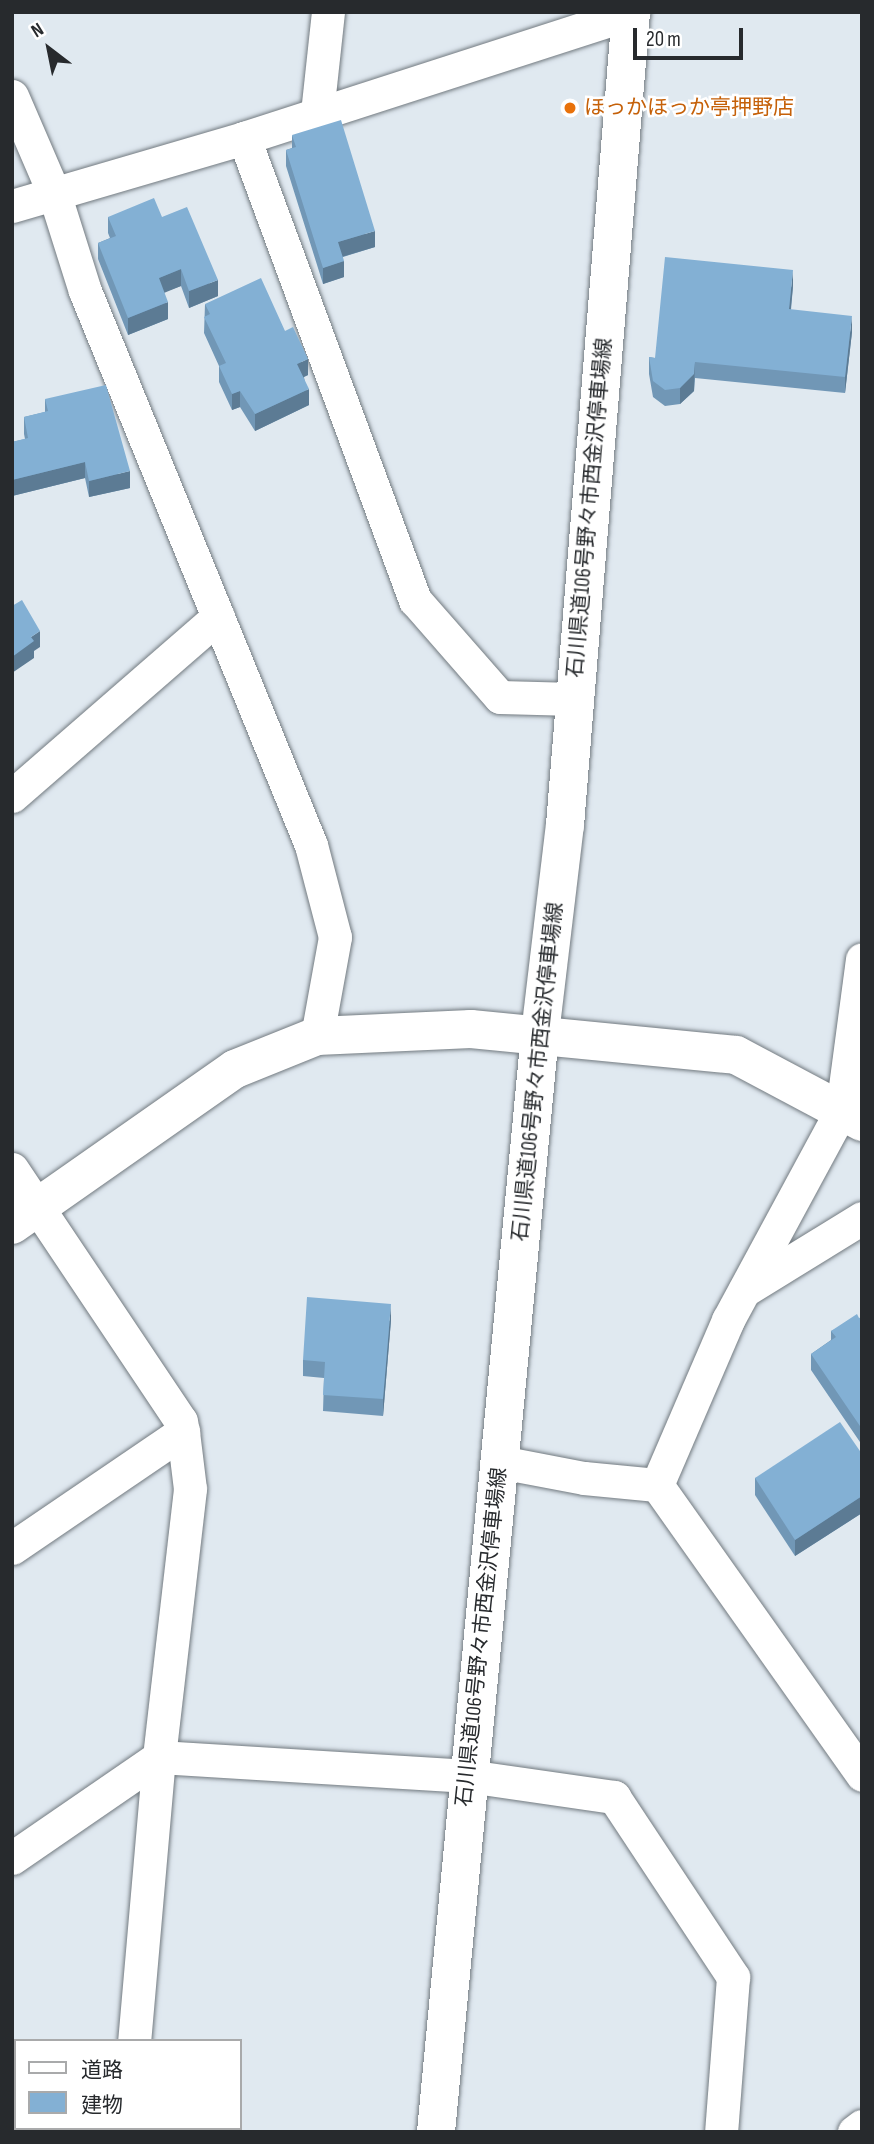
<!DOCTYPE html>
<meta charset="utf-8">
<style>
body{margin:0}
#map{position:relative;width:874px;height:2144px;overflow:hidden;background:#e0e9f0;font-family:"Sofia Sans Condensed","Noto Sans JP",sans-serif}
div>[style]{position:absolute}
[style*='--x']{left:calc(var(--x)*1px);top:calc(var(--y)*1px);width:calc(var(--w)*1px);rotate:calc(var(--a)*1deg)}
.roads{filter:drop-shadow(0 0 2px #727a80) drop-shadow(0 0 2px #727a80)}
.minor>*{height:33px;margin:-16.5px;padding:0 16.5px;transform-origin:16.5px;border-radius:16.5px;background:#fff}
.tertiary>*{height:38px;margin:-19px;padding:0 19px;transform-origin:19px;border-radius:19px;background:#fff}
.secondary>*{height:38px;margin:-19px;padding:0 19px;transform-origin:19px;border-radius:19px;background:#fff}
.wall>*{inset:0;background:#7197b6}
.shaded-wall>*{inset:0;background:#5c7b94}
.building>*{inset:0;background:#83b0d4}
.dots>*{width:19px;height:19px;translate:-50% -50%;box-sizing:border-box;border:4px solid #fff;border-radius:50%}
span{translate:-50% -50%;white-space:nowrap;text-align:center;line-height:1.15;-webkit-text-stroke:5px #fff;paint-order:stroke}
.food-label{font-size:21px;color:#c56008}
.left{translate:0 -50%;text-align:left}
.street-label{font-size:21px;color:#272a2d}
.frame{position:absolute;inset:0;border:14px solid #272a2d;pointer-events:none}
.legend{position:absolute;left:14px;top:2039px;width:228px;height:91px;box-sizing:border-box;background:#fff;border:2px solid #a9aaab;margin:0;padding:9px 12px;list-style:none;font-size:21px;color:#272a2d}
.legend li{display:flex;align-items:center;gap:14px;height:35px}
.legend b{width:35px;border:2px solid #a9aaab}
.north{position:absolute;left:14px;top:14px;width:70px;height:70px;-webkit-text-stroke:5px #fff;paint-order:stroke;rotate:328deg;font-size:19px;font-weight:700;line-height:28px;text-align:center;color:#272a2d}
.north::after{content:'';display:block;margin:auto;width:24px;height:32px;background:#272a2d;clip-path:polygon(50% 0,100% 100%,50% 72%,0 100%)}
.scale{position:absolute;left:633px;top:28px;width:110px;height:32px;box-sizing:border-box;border:4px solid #272a2d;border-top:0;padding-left:9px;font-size:21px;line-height:24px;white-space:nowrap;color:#272a2d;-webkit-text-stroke:5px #fff;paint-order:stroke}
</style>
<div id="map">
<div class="roads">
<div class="minor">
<div style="--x:12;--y:96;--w:109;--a:66.7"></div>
<div style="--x:55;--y:196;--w:100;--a:72.5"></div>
<div style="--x:85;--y:291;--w:598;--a:67.81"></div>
<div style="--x:311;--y:845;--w:95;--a:75.4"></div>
<div style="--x:335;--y:937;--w:101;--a:100.3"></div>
<div style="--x:317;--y:113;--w:102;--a:-83.8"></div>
<div style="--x:244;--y:138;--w:493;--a:69.7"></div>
<div style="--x:415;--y:600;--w:129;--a:48.8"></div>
<div style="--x:500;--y:697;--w:74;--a:1.5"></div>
<div style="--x:12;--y:206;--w:242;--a:-16.3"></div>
<div style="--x:244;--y:138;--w:409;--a:-17.9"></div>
<div style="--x:12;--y:796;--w:273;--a:-41"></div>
<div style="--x:12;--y:1169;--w:303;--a:56.2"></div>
<div style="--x:181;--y:1421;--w:11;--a:80"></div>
<div style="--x:183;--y:1432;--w:57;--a:83"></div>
<div style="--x:190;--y:1489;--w:270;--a:96.6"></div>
<div style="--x:159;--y:1757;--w:285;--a:95"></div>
<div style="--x:745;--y:1290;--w:137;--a:-31.6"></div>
<div style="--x:500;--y:1462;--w:86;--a:10.8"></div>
<div style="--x:584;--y:1478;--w:73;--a:5.5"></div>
<div style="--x:657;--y:1485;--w:355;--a:54.7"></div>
<div style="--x:657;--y:1485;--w:180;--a:-66.7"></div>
<div style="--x:728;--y:1320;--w:240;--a:-61.6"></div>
<div style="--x:842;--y:1109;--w:151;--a:-82.4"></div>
<div style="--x:12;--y:1548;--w:207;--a:-34.2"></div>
<div style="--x:12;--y:1858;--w:178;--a:-34.5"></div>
<div style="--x:159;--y:1757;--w:310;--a:3.5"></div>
<div style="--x:468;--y:1776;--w:148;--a:8.2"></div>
<div style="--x:614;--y:1797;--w:216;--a:56.5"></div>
<div style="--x:733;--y:1977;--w:155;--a:94.4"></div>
<div style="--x:158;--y:2128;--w:5;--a:53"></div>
<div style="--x:53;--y:2132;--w:7;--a:-34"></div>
<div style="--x:854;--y:2132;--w:10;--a:-37"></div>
</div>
<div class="tertiary">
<div style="--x:12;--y:1225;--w:272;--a:-35"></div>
<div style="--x:235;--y:1069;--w:88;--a:-21.9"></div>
<div style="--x:317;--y:1036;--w:154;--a:-2.6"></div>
<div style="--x:471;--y:1029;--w:266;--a:5.6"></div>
<div style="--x:736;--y:1055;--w:143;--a:28"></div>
</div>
<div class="secondary">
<div style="--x:436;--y:2132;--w:1103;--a:-84.59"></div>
<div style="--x:540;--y:1034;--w:210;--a:-83.2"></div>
<div style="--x:565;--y:825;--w:816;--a:-85.36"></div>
</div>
</div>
<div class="wall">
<div style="clip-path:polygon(292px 135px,375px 247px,343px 257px,344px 277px,323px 284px,286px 166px,286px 150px,292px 148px)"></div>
<div style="clip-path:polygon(108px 217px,162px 217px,218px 296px,189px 308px,181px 286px,164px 292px,168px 319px,128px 335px,98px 259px,98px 243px,110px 238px,108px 233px)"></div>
<div style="clip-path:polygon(793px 286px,791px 310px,852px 332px,845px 393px,695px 378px,694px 391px,680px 404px,665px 406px,653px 397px,649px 374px,649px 357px,655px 358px)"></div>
<div style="clip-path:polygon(205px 304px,285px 331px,308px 375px,304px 377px,309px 405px,255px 431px,240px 407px,232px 410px,219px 382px,219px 366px,204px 333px)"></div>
<div style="clip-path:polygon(45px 399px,130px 488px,89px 497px,85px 478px,12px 496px,12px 442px,25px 439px,24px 434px,24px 417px,45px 412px)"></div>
<div style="clip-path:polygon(862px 1317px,862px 1445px,811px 1370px,811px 1354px,831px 1340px,831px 1331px)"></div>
<div style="clip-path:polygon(391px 1320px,383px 1416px,323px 1411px,324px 1378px,303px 1376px,303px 1360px)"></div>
<div style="clip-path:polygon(862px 1454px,862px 1513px,795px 1556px,755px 1495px,755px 1478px)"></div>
</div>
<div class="shaded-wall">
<div style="clip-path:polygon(375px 231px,375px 247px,338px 258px,338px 242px)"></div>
<div style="clip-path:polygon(344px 261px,344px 277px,323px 284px,323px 268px)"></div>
<div style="clip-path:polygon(181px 269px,181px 286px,159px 295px,159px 278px)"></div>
<div style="clip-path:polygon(793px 270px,793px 286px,789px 326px,789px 309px)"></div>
<div style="clip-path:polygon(218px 280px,218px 296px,189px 308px,189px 291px)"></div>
<div style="clip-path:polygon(168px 302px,168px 319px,128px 335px,128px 318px)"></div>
<div style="clip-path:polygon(852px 316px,852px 332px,845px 393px,845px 377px)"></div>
<div style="clip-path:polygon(308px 359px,308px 375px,297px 380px,297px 364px)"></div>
<div style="clip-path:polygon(695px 362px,694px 391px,680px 404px,680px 388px)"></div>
<div style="clip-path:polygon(309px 389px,309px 405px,255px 431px,255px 414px)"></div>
<div style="clip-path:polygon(240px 391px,240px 407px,232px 410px,232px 394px)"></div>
<div style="clip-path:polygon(85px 462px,85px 478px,12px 496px,12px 480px)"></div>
<div style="clip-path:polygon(130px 471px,130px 488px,89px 497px,89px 481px)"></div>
<div style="clip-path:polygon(40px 631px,40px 647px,34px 651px,34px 658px,12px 673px,12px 657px,31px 637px)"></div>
<div style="clip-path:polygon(391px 1304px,391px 1320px,383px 1416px,383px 1399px)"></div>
<div style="clip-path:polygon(862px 1496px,862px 1513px,795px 1556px,795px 1540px)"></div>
</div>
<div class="building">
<div style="clip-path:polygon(341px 120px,375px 231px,338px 242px,344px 261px,323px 268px,286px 150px,296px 147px,292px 135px)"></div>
<div style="clip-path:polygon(154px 198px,162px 217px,187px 207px,218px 280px,189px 291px,181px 269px,159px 278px,168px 302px,128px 318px,98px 243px,116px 236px,108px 217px)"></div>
<div style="clip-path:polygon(665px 257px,793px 270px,789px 309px,852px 316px,845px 377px,695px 362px,694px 374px,680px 388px,665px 390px,653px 381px,649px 357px,655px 358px)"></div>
<div style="clip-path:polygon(261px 278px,285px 331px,293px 327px,308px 359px,297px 364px,309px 389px,255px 414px,240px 391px,232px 394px,219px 366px,226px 363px,204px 317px,210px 314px,205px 304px)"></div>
<div style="clip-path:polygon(106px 385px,130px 471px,89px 481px,85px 462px,12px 480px,12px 442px,28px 438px,24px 417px,48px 411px,45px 399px)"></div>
<div style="clip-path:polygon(22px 600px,40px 631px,31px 637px,34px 641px,12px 657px,12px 606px)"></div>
<div style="clip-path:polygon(307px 1297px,391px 1304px,383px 1399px,323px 1395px,325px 1362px,303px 1360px)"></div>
<div style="clip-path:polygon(857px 1314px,859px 1318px,862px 1317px,862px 1429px,811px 1354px,836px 1337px,831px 1331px)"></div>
<div style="clip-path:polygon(840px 1422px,862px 1454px,862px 1496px,795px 1540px,755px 1478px)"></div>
</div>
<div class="dots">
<div style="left:570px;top:108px;background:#e8710a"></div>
</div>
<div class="food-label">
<span class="left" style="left:584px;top:108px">ほっかほっか亭押野店</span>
</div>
<div class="street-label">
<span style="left:590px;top:508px;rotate:-85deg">石川県道106号野々市西金沢停車場線</span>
<span style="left:538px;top:1072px;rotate:-84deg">石川県道106号野々市西金沢停車場線</span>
<span style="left:482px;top:1637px;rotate:-84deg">石川県道106号野々市西金沢停車場線</span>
</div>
<div class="frame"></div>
<ul class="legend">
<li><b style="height:9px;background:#fff"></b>道路</li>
<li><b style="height:19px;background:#83b0d4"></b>建物</li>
</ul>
<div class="north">N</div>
<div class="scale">20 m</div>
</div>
